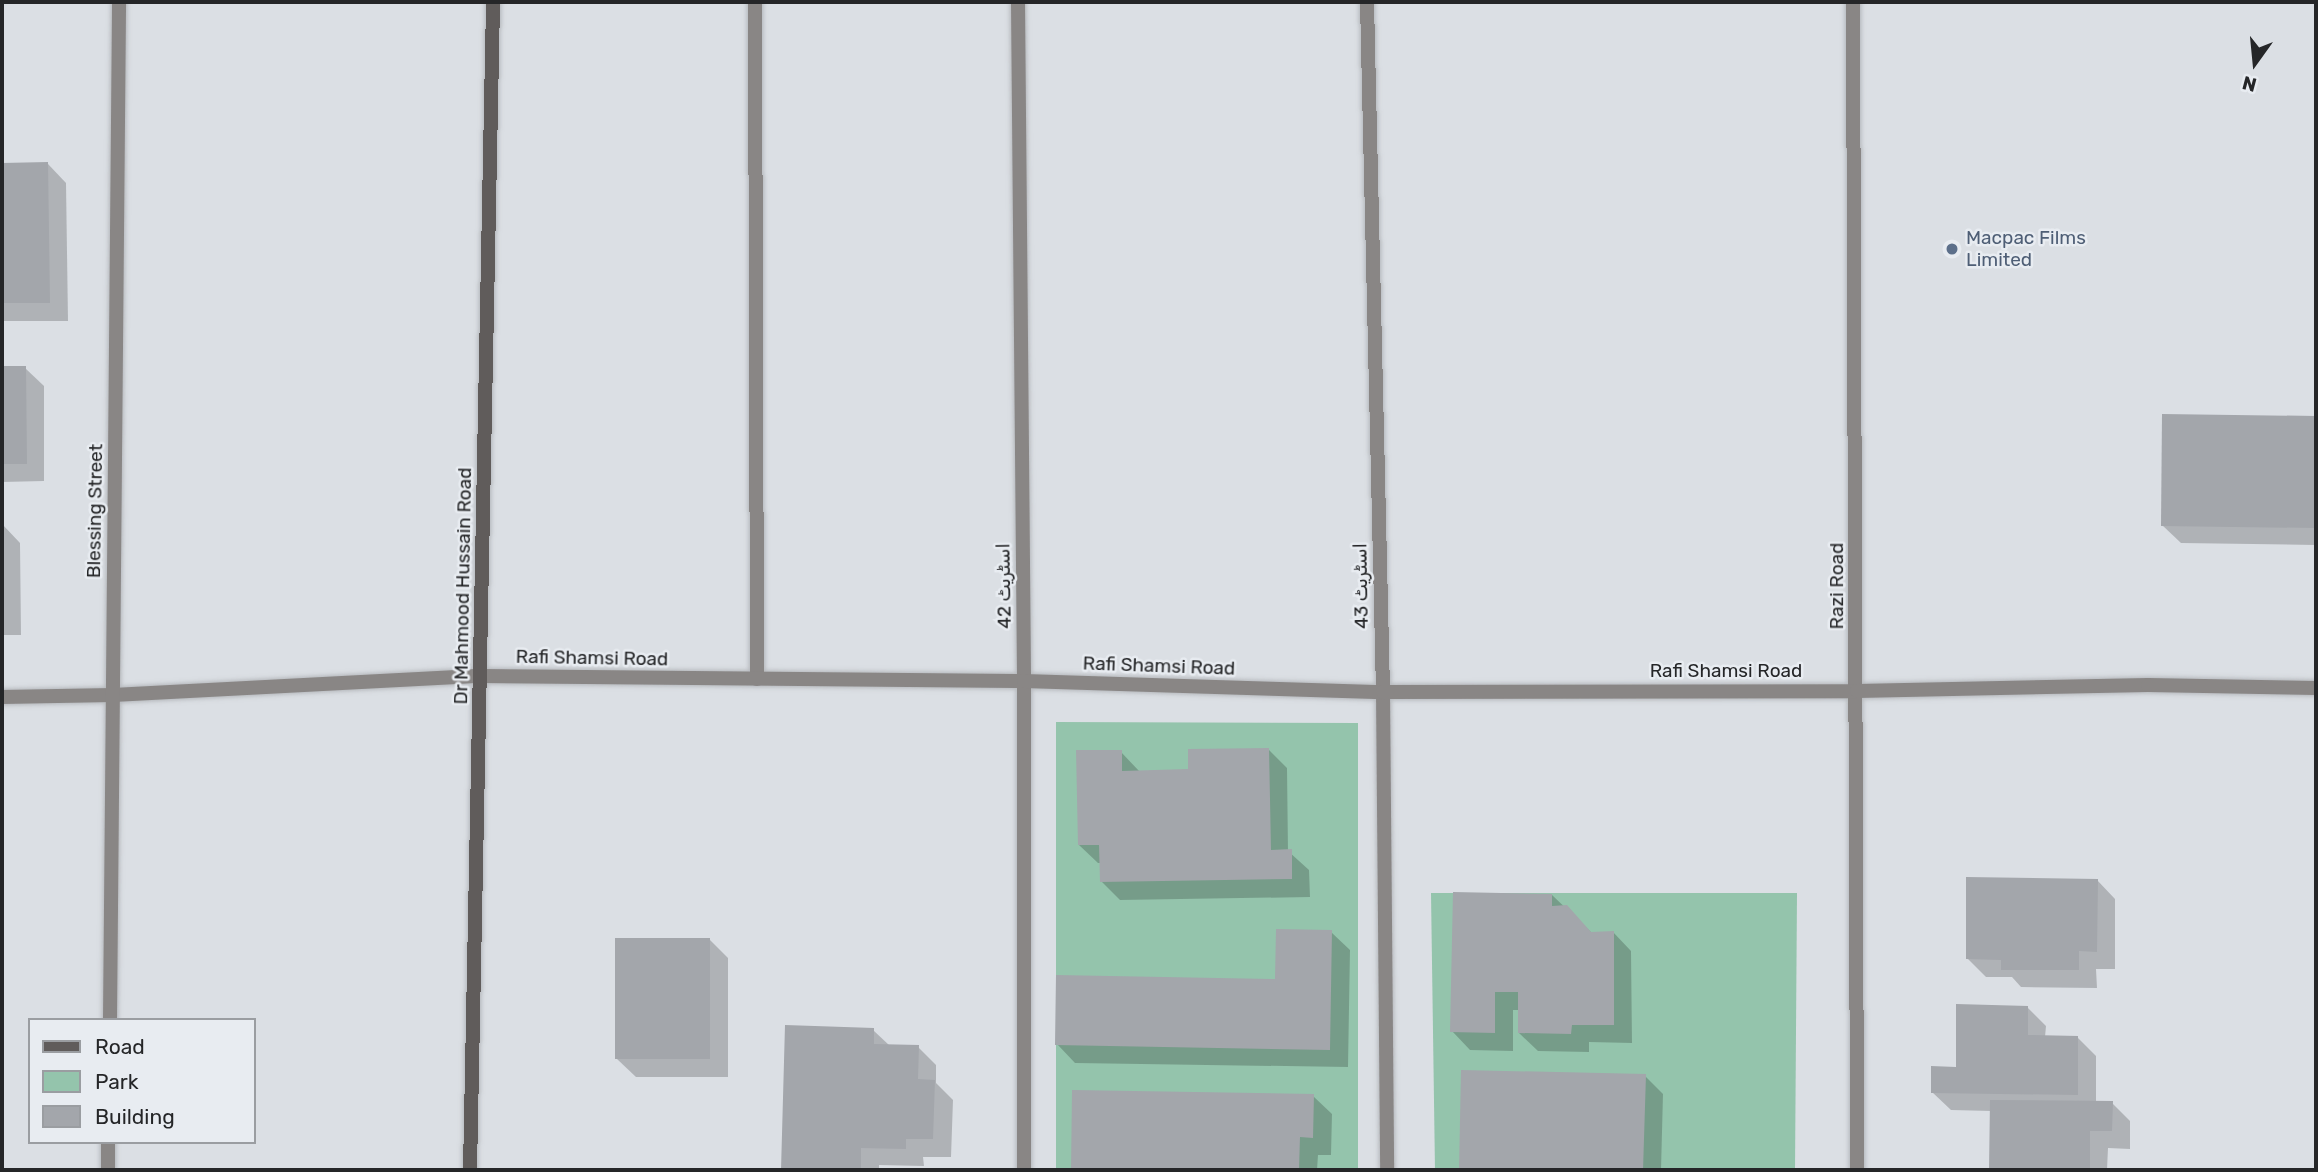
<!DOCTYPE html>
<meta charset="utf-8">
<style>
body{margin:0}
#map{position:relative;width:2318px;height:1172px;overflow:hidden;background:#dbdfe4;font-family:Rubik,Vazirmatn,sans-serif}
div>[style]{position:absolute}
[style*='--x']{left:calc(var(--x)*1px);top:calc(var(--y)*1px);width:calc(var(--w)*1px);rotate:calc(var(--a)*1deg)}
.green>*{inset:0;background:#94c4ac}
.shadow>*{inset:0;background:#0003}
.building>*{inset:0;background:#a3a6ab}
.roads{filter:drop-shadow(0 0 2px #b7babe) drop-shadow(0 0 2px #b7babe)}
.service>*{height:14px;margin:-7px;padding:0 7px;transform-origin:7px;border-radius:7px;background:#898685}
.minor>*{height:14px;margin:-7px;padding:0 7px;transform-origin:7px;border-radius:7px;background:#898685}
.secondary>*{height:14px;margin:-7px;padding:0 7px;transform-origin:7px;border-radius:7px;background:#605c5b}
.dots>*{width:19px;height:19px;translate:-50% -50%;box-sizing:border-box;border:4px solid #e8ecf1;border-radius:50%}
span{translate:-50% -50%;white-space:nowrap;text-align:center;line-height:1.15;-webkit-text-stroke:5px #e8ecf1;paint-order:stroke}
.service-label{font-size:19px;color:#4e5e75}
.left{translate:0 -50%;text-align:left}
.street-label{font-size:19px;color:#252628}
.frame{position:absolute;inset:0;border:4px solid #252628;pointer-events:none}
.legend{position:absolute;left:28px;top:1018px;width:228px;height:126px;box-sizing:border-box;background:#e8ecf1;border:2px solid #9a9da1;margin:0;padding:9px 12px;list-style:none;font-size:21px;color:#252628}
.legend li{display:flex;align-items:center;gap:14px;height:35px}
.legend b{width:35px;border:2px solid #9a9da1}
.north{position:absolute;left:2220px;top:28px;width:70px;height:70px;-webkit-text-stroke:5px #e8ecf1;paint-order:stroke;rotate:195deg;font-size:19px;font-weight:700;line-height:28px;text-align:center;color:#252628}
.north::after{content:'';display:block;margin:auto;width:24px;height:32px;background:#252628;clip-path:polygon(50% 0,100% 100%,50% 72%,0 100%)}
</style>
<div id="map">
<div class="green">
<div style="clip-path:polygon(1056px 722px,1358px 723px,1358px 1170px,1056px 1170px)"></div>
<div style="clip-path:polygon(1431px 893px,1797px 893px,1795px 1170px,1435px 1170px)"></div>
</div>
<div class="shadow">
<div style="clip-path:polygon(48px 164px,66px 183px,68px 321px,2px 321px,2px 165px)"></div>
<div style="clip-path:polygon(2px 368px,25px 368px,44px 386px,44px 481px,2px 482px)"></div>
<div style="clip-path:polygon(2164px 416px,2316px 418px,2316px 545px,2181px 543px,2162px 525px)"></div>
<div style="clip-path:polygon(2px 517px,3px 525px,20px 543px,21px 635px,2px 635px)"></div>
<div style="clip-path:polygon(1268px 749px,1287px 768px,1288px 851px,1309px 870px,1310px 897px,1120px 900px,1102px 882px,1102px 863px,1098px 863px,1079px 845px,1121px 752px,1140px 772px,1190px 771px)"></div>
<div style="clip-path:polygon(2097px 880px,2115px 899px,2115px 969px,2096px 969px,2097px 988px,2021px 987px,2012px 977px,1986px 977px,1968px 959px)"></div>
<div style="clip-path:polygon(1552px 895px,1593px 934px,1613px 932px,1631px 951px,1632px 1043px,1589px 1042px,1589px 1052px,1538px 1051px,1519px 1033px,1520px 1010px,1513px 1010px,1513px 1051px,1470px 1050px,1452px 1031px)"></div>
<div style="clip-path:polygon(1331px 932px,1350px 950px,1348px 1067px,1075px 1063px,1057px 1044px,1277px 981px)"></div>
<div style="clip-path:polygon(709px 939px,728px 958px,728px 1077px,636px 1077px,617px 1059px)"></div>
<div style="clip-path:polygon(2027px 1007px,2046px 1026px,2045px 1037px,2078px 1038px,2096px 1056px,2096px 1102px,2112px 1103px,2130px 1121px,2130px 1149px,2108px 1148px,2107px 1170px,1991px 1170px,1992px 1111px,1951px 1110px,1932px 1092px)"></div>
<div style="clip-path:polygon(787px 1027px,873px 1030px,890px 1046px,918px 1047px,936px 1065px,936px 1083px,953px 1100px,951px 1157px,923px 1157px,924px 1166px,879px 1165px,879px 1170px,783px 1170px)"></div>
<div style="clip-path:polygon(1463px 1071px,1645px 1076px,1663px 1094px,1661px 1170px,1460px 1170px)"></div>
<div style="clip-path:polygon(1074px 1092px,1313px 1096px,1332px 1114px,1331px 1155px,1318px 1155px,1317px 1170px,1072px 1170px)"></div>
</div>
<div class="building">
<div style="clip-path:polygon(48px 162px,50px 303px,2px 303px,2px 163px)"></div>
<div style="clip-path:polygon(2px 366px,26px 366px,27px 464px,2px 464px)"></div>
<div style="clip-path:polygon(2162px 414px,2316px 416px,2316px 528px,2161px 526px)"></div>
<div style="clip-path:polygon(1269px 748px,1271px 850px,1292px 849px,1292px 879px,1100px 882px,1099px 845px,1078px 845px,1076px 750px,1122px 750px,1122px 771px,1188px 769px,1188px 749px)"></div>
<div style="clip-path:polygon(1966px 877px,2098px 879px,2097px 952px,2079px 951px,2079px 970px,2001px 970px,2001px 960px,1966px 959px)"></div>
<div style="clip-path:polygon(1453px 892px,1552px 894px,1552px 906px,1567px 905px,1591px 932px,1614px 931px,1614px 1025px,1572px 1025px,1571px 1034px,1518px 1033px,1518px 992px,1495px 992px,1495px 1033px,1450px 1032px)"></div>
<div style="clip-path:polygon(1276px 929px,1332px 930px,1330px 1050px,1055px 1045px,1056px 975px,1275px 979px)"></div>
<div style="clip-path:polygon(615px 938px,710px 938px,710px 1059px,615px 1059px)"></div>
<div style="clip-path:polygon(1956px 1004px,2028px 1006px,2028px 1035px,2078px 1036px,2078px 1095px,1931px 1093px,1931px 1066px,1956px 1067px)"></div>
<div style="clip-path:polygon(785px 1025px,874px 1028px,874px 1044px,919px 1045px,918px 1079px,935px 1080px,933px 1139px,906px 1139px,906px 1149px,861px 1148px,861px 1170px,781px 1170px)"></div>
<div style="clip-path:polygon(1461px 1070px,1646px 1074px,1643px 1170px,1459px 1170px)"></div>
<div style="clip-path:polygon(1072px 1090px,1314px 1094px,1313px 1138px,1300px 1137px,1299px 1170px,1071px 1170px)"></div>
<div style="clip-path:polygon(1990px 1100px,2113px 1101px,2112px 1131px,2090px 1131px,2090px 1170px,1989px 1170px)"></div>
</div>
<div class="roads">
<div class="service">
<div style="--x:755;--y:2;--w:677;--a:89.83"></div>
</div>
<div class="minor">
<div style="--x:1018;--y:2;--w:679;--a:89.49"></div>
<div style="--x:1024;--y:681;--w:489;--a:90"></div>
<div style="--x:1367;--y:2;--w:690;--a:88.67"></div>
<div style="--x:1383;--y:692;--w:478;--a:89.5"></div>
<div style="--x:1853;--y:2;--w:1168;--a:89.8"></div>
<div style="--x:2;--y:697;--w:111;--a:-1"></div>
<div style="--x:113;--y:695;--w:368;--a:-3"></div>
<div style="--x:481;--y:676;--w:543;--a:0.53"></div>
<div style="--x:1024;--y:681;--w:359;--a:1.8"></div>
<div style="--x:1383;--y:692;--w:474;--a:-0.1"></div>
<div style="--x:1857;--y:691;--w:291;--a:-1.2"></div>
<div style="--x:2148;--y:685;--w:168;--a:1"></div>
<div style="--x:110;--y:1020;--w:1018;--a:-89.49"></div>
<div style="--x:108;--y:1170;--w:28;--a:-90"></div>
</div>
<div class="secondary">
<div style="--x:470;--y:1170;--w:1168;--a:-88.87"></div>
</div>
</div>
<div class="dots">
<div style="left:1952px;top:249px;background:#5c6f8a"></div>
</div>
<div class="service-label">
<span class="left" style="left:1966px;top:249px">Macpac Films<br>Limited</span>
</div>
<div class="street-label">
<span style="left:95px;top:511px;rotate:-89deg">Blessing Street</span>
<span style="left:463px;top:586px;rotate:-89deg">Dr Mahmood Hussain Road</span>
<span style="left:1004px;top:586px;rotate:-91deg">اسٹریٹ 42</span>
<span style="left:1361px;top:586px;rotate:-91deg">اسٹریٹ 43</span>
<span style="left:1837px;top:586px;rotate:-90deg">Razi Road</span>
<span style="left:592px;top:658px;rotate:1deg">Rafi Shamsi Road</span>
<span style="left:1159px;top:666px;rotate:2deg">Rafi Shamsi Road</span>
<span style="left:1726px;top:671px">Rafi Shamsi Road</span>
</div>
<div class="frame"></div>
<ul class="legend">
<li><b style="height:9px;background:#605c5b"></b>Road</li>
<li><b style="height:19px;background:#94c4ac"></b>Park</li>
<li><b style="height:19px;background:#a3a6ab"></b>Building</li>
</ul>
<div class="north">N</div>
</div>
